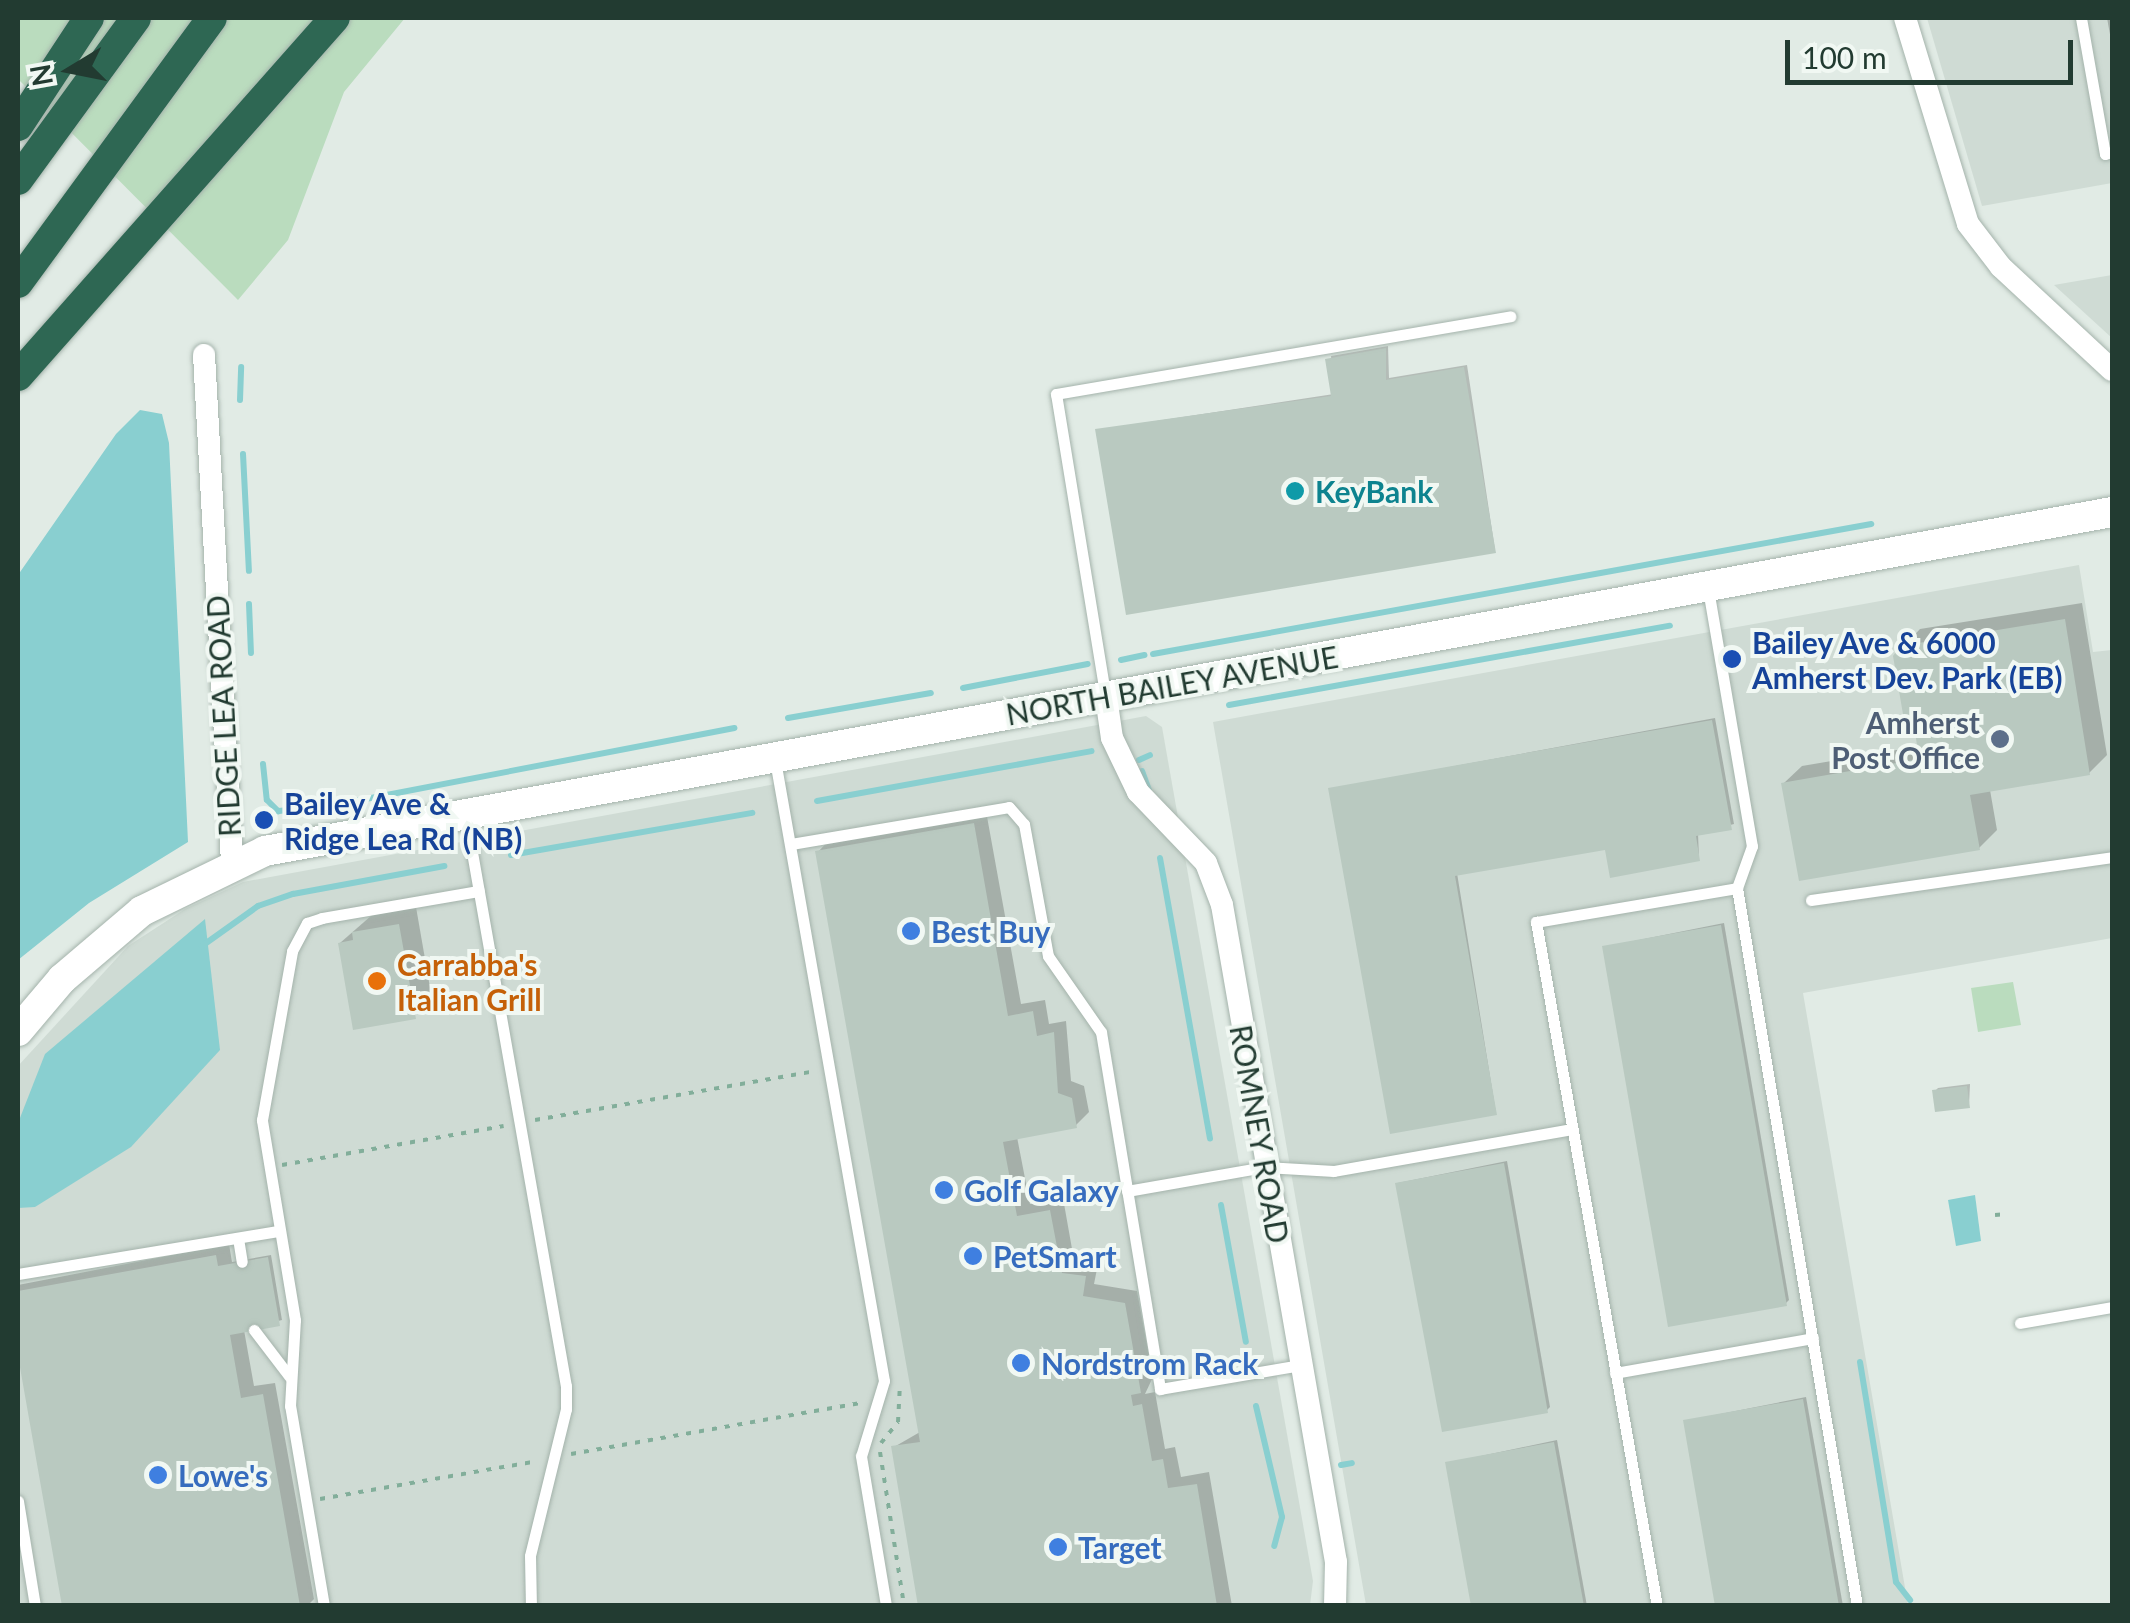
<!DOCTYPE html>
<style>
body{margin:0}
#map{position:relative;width:2130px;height:1623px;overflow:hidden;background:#e1ebe5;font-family:Lato,sans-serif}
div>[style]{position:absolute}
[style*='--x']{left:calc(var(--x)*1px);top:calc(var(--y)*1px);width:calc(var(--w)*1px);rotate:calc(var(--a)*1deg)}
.built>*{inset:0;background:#cfdbd4}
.green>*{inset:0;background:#badcbe}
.water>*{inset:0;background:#89cfd0}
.shadow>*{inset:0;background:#0003}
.stream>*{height:6px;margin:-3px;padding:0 3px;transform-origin:3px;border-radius:3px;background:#89cfd0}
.building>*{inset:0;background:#b9c9c0}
.path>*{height:4px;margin-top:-2px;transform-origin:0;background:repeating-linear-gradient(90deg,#82ae9a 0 5px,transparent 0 13px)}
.roads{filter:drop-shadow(0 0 2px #a4b3ab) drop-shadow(0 0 2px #a4b3ab)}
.lane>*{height:11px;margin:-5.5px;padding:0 5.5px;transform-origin:5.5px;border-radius:5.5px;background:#fff}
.street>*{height:22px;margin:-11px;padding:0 11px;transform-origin:11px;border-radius:11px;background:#fff}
.secondary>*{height:30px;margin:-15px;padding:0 15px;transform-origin:15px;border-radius:15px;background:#fff}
.highway>*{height:30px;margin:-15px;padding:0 15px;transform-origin:15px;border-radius:15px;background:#2e6753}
.dots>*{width:28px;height:28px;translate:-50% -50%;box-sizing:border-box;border:5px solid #f1f8f3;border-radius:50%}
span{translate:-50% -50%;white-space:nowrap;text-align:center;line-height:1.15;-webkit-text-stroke:8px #f1f8f3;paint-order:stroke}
.culture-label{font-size:30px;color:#0d838f;font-weight:700}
.left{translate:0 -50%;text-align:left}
.transit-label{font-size:30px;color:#164399;font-weight:700}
.street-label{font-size:30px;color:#223b31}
.service-label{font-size:30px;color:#4e5e75;font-weight:700}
.right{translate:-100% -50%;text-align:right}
.shop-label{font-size:30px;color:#366cbe;font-weight:700}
.food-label{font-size:30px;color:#c56008;font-weight:700}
.frame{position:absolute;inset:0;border:20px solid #223b31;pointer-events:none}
.north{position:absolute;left:20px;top:20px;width:100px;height:100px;-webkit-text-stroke:8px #f1f8f3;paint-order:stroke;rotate:260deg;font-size:28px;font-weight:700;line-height:40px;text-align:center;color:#223b31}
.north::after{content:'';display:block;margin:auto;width:35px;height:45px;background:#223b31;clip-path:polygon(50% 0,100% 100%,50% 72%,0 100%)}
.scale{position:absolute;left:1785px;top:40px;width:288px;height:45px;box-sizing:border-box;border:5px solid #223b31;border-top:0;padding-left:12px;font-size:30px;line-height:35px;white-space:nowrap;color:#223b31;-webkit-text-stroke:8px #f1f8f3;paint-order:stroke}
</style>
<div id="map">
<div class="built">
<div style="clip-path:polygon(1927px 18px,2112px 18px,2112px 183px,1982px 206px)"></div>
<div style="clip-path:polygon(2112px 275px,2112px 338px,2054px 285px)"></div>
<div style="clip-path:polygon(2079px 565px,2093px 652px,2112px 650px,2112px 938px,1803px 993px,1908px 1605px,1366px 1605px,1213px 722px)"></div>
<div style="clip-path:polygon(1146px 716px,1162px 727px,1313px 1581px,1310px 1605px,18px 1606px,18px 1066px,128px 946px,185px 909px,243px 882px)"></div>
</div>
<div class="green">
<div style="clip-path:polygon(18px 18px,405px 18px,344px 92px,288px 240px,238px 300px,18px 79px)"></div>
<div style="clip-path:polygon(2013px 982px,2021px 1025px,1978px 1032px,1971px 988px)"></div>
</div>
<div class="water">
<div style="clip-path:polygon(140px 410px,162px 414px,169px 443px,188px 842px,89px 903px,18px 960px,18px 575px,116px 434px)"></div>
<div style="clip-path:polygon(205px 919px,220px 1050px,131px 1147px,35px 1207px,18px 1208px,18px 1123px,45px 1054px)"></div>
<div style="clip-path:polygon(1975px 1195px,1981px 1241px,1956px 1246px,1948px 1200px)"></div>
</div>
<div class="shadow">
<div style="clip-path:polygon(2107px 18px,2112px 18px,2112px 40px,2111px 40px)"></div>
<div style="clip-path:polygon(1388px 346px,1389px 378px,1467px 365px,1495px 550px,1097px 430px,1334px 394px,1331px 356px)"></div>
<div style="clip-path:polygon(2082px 603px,2107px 755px,2089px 773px,1990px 790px,1997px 830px,1979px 848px,1784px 783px,1802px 766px,1920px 746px,1902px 648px,1920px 629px)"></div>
<div style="clip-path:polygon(1715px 718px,1734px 824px,1698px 833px,1699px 859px,1608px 847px,1457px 873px,1496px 1113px,1331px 789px)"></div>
<div style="clip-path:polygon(986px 811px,1021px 1004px,1045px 1000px,1049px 1024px,1066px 1021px,1071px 1081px,1084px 1086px,1089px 1112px,1076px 1125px,1017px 1137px,1030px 1204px,1063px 1198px,1074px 1260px,1098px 1264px,1094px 1284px,1137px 1291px,1153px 1377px,1145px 1394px,1155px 1392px,1165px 1449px,1175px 1447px,1181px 1477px,1209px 1472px,1232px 1606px,921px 1606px,894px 1447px,920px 1432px,818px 852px,831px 838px)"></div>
<div style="clip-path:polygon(416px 907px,432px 999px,414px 1016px,340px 943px,372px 915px)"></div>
<div style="clip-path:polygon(1724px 923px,1789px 1300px,1786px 1303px,1604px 947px)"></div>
<div style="clip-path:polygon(1970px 1084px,1969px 1106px,1935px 1091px,1938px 1088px)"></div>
<div style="clip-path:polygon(1507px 1161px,1550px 1407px,1546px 1411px,1398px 1183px)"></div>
<div style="clip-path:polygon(229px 1244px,232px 1262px,271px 1255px,282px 1320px,244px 1330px,254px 1386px,275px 1383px,314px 1599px,307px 1606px,64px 1606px,18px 1342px,18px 1285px)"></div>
<div style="clip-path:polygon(1806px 1397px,1843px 1606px,1717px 1606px,1685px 1421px)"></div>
<div style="clip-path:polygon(1557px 1440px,1587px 1606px,1474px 1606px,1448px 1463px)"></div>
</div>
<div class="stream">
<div style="--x:240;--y:400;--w:33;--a:-88"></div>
<div style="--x:243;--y:454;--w:117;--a:87.1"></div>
<div style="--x:249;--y:604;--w:49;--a:87.7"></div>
<div style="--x:1153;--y:654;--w:730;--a:-10.26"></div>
<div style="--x:1121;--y:660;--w:24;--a:-12"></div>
<div style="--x:963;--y:688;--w:127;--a:-10.9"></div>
<div style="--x:1229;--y:705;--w:448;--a:-10.2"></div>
<div style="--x:788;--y:718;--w:145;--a:-9.9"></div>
<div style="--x:1139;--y:760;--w:12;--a:-24"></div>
<div style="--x:263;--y:764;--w:36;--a:84"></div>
<div style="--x:267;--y:800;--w:16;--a:45"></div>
<div style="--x:278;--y:811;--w:46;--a:-5"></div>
<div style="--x:324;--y:807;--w:418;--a:-10.9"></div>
<div style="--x:1142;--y:771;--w:20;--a:70"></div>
<div style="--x:817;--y:801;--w:279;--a:-10.3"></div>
<div style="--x:511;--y:855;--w:245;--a:-9.9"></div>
<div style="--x:1160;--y:858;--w:285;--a:79.9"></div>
<div style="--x:202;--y:946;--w:69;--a:-35.5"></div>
<div style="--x:258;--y:906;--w:37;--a:-19"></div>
<div style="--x:293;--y:894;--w:154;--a:-10.5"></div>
<div style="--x:1221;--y:1205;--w:139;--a:79.7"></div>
<div style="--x:1860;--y:1362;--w:223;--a:80.7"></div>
<div style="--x:1896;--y:1582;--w:23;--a:52"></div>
<div style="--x:1256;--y:1406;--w:114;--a:76.8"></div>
<div style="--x:1282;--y:1517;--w:30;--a:105"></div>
<div style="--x:1341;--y:1465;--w:11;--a:-10"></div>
</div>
<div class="building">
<div style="clip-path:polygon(1386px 348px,1386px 380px,1464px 367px,1496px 553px,1126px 615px,1095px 429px,1331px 396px,1325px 359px)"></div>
<div style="clip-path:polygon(2065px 619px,2090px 775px,1970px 795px,1980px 850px,1799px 881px,1781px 783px,1919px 759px,1913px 718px,1904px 720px,1893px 656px,1900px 646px)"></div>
<div style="clip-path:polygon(1712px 720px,1732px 830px,1696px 836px,1700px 861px,1610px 878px,1605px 850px,1455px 876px,1497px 1115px,1390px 1134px,1328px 788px)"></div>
<div style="clip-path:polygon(974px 823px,1008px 1016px,1033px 1011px,1037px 1036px,1054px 1032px,1058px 1093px,1072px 1098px,1077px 1128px,1003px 1142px,1017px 1216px,1050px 1210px,1062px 1273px,1086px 1276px,1083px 1296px,1125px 1303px,1141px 1393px,1131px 1395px,1133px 1406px,1142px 1404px,1152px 1461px,1163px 1459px,1168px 1488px,1197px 1484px,1217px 1606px,918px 1606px,891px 1446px,920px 1442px,815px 851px)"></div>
<div style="clip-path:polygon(399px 924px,416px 1019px,353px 1030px,338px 943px,353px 940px,352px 932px)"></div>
<div style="clip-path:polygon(1721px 925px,1787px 1306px,1668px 1327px,1602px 946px)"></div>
<div style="clip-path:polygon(1967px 1086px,1970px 1108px,1935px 1112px,1932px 1090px)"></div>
<div style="clip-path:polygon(1504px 1163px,1548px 1413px,1442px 1432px,1395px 1183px)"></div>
<div style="clip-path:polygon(216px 1255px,218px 1266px,268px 1257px,280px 1326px,230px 1335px,241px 1398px,263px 1394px,300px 1606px,62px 1606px,18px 1356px,18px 1291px)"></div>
<div style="clip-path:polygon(1803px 1399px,1839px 1606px,1715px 1606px,1683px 1420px)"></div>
<div style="clip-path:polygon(1554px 1442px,1584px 1606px,1471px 1606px,1445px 1462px)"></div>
</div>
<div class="path">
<div style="--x:535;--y:1120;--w:280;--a:-9.9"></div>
<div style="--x:282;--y:1165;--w:225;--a:-10"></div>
<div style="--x:1995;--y:1215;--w:12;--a:-5"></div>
<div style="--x:881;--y:1443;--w:27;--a:-51"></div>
<div style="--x:898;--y:1422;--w:37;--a:-87"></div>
<div style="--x:880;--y:1452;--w:156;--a:81.1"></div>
<div style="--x:571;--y:1454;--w:294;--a:-10"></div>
<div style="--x:320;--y:1499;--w:220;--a:-9.9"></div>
</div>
<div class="roads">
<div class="lane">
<div style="--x:2081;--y:18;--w:138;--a:80"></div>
<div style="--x:2105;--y:154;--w:7;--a:-16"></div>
<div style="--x:1708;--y:589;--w:261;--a:80.3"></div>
<div style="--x:1752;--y:846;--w:45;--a:109.7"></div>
<div style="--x:1737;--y:888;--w:728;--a:80.51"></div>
<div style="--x:1105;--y:693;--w:303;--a:-99.3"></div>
<div style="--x:1056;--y:394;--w:461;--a:-9.7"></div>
<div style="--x:775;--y:760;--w:630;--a:80.04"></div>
<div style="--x:884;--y:1381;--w:78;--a:107"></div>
<div style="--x:861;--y:1456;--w:152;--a:80.5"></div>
<div style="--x:466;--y:818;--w:577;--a:80.02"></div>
<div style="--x:566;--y:1386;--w:23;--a:90"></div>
<div style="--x:566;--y:1409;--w:151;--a:103.8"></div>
<div style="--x:530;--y:1556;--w:50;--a:88.9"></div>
<div style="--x:791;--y:844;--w:221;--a:-9.6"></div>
<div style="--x:1009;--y:807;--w:23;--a:49"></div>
<div style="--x:1024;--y:824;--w:134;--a:79.7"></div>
<div style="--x:1048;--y:956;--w:93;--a:55.1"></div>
<div style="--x:1101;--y:1032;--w:362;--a:80.6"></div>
<div style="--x:1160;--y:1389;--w:143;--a:-9.7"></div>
<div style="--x:1811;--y:900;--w:304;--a:-8.1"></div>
<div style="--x:1127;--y:1191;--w:140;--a:-9.9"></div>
<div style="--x:1265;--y:1167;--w:69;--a:3.3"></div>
<div style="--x:1334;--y:1171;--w:242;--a:-10"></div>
<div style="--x:238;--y:1238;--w:24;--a:81"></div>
<div style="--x:18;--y:1274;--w:265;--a:-9.4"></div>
<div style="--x:2020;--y:1323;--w:93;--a:-9.9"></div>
<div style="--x:254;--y:1330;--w:58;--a:52.7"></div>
<div style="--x:1615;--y:1373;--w:201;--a:-10"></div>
<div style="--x:18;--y:1501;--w:106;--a:80.8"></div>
<div style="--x:324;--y:1606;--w:203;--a:-99.6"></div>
<div style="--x:290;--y:1406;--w:86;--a:-86.7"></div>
<div style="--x:295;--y:1320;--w:203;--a:-99.4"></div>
<div style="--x:262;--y:1120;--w:172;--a:-79.9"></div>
<div style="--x:292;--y:951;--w:32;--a:-62"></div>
<div style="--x:307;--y:923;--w:16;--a:-18"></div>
<div style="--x:322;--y:918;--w:159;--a:-9.8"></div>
<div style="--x:1657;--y:1606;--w:695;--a:-100.03"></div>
<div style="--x:1536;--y:922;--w:204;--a:-9.6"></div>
</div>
<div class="street">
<div style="--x:1905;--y:18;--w:215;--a:73"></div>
<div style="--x:1968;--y:224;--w:54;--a:52.5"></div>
<div style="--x:2001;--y:267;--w:151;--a:42.9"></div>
<div style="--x:204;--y:355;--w:508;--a:86.84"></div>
<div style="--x:1106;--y:697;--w:41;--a:81.7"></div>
<div style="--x:1112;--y:738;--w:60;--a:64.3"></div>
<div style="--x:1138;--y:792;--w:98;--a:46.2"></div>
<div style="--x:1206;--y:863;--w:45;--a:69.1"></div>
<div style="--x:1222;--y:905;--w:667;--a:80.16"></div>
<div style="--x:1336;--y:1562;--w:44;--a:91.3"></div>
</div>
<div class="secondary">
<div style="--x:18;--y:1031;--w:68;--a:-49.8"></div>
<div style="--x:62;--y:979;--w:105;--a:-40.4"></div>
<div style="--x:142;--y:911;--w:137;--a:-26"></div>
<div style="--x:265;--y:851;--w:1878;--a:-10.4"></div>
</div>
<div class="highway">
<div style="--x:18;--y:126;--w:129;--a:-56.7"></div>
<div style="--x:18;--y:180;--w:200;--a:-53.9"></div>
<div style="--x:18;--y:283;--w:328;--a:-53.8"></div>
<div style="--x:18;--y:376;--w:478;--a:-48.5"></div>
</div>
</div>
<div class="dots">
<div style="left:1295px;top:491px;background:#0f9aa8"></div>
<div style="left:1732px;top:659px;background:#1a4fb4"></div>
<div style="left:2000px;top:739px;background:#5c6f8a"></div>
<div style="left:264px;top:820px;background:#1a4fb4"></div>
<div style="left:911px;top:931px;background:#3f7fe0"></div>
<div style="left:377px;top:981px;background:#e8710a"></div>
<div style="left:944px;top:1190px;background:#3f7fe0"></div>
<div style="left:973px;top:1256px;background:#3f7fe0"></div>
<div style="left:1021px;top:1363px;background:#3f7fe0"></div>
<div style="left:158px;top:1475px;background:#3f7fe0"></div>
<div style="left:1058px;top:1547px;background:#3f7fe0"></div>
</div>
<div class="culture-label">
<span class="left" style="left:1315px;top:491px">KeyBank</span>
</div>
<div class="transit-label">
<span class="left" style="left:1752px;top:659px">Bailey Ave &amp; 6000<br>Amherst Dev. Park (EB)</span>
<span class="left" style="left:284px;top:820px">Bailey Ave &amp;<br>Ridge Lea Rd (NB)</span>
</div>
<div class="street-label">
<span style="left:1172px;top:685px;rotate:-10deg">NORTH BAILEY AVENUE</span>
<span style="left:223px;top:716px;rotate:-93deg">RIDGE LEA ROAD</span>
<span style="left:1260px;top:1134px;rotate:80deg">ROMNEY ROAD</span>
</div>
<div class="service-label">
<span class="right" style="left:1980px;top:739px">Amherst<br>Post Office</span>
</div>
<div class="shop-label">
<span class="left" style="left:931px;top:931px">Best Buy</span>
<span class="left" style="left:964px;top:1190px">Golf Galaxy</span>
<span class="left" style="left:993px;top:1256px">PetSmart</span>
<span class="left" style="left:1041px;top:1363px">Nordstrom Rack</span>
<span class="left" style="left:178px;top:1475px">Lowe's</span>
<span class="left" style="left:1078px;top:1547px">Target</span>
</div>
<div class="food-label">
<span class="left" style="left:397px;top:981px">Carrabba's<br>Italian Grill</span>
</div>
<div class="frame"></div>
<div class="north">N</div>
<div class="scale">100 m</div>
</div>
